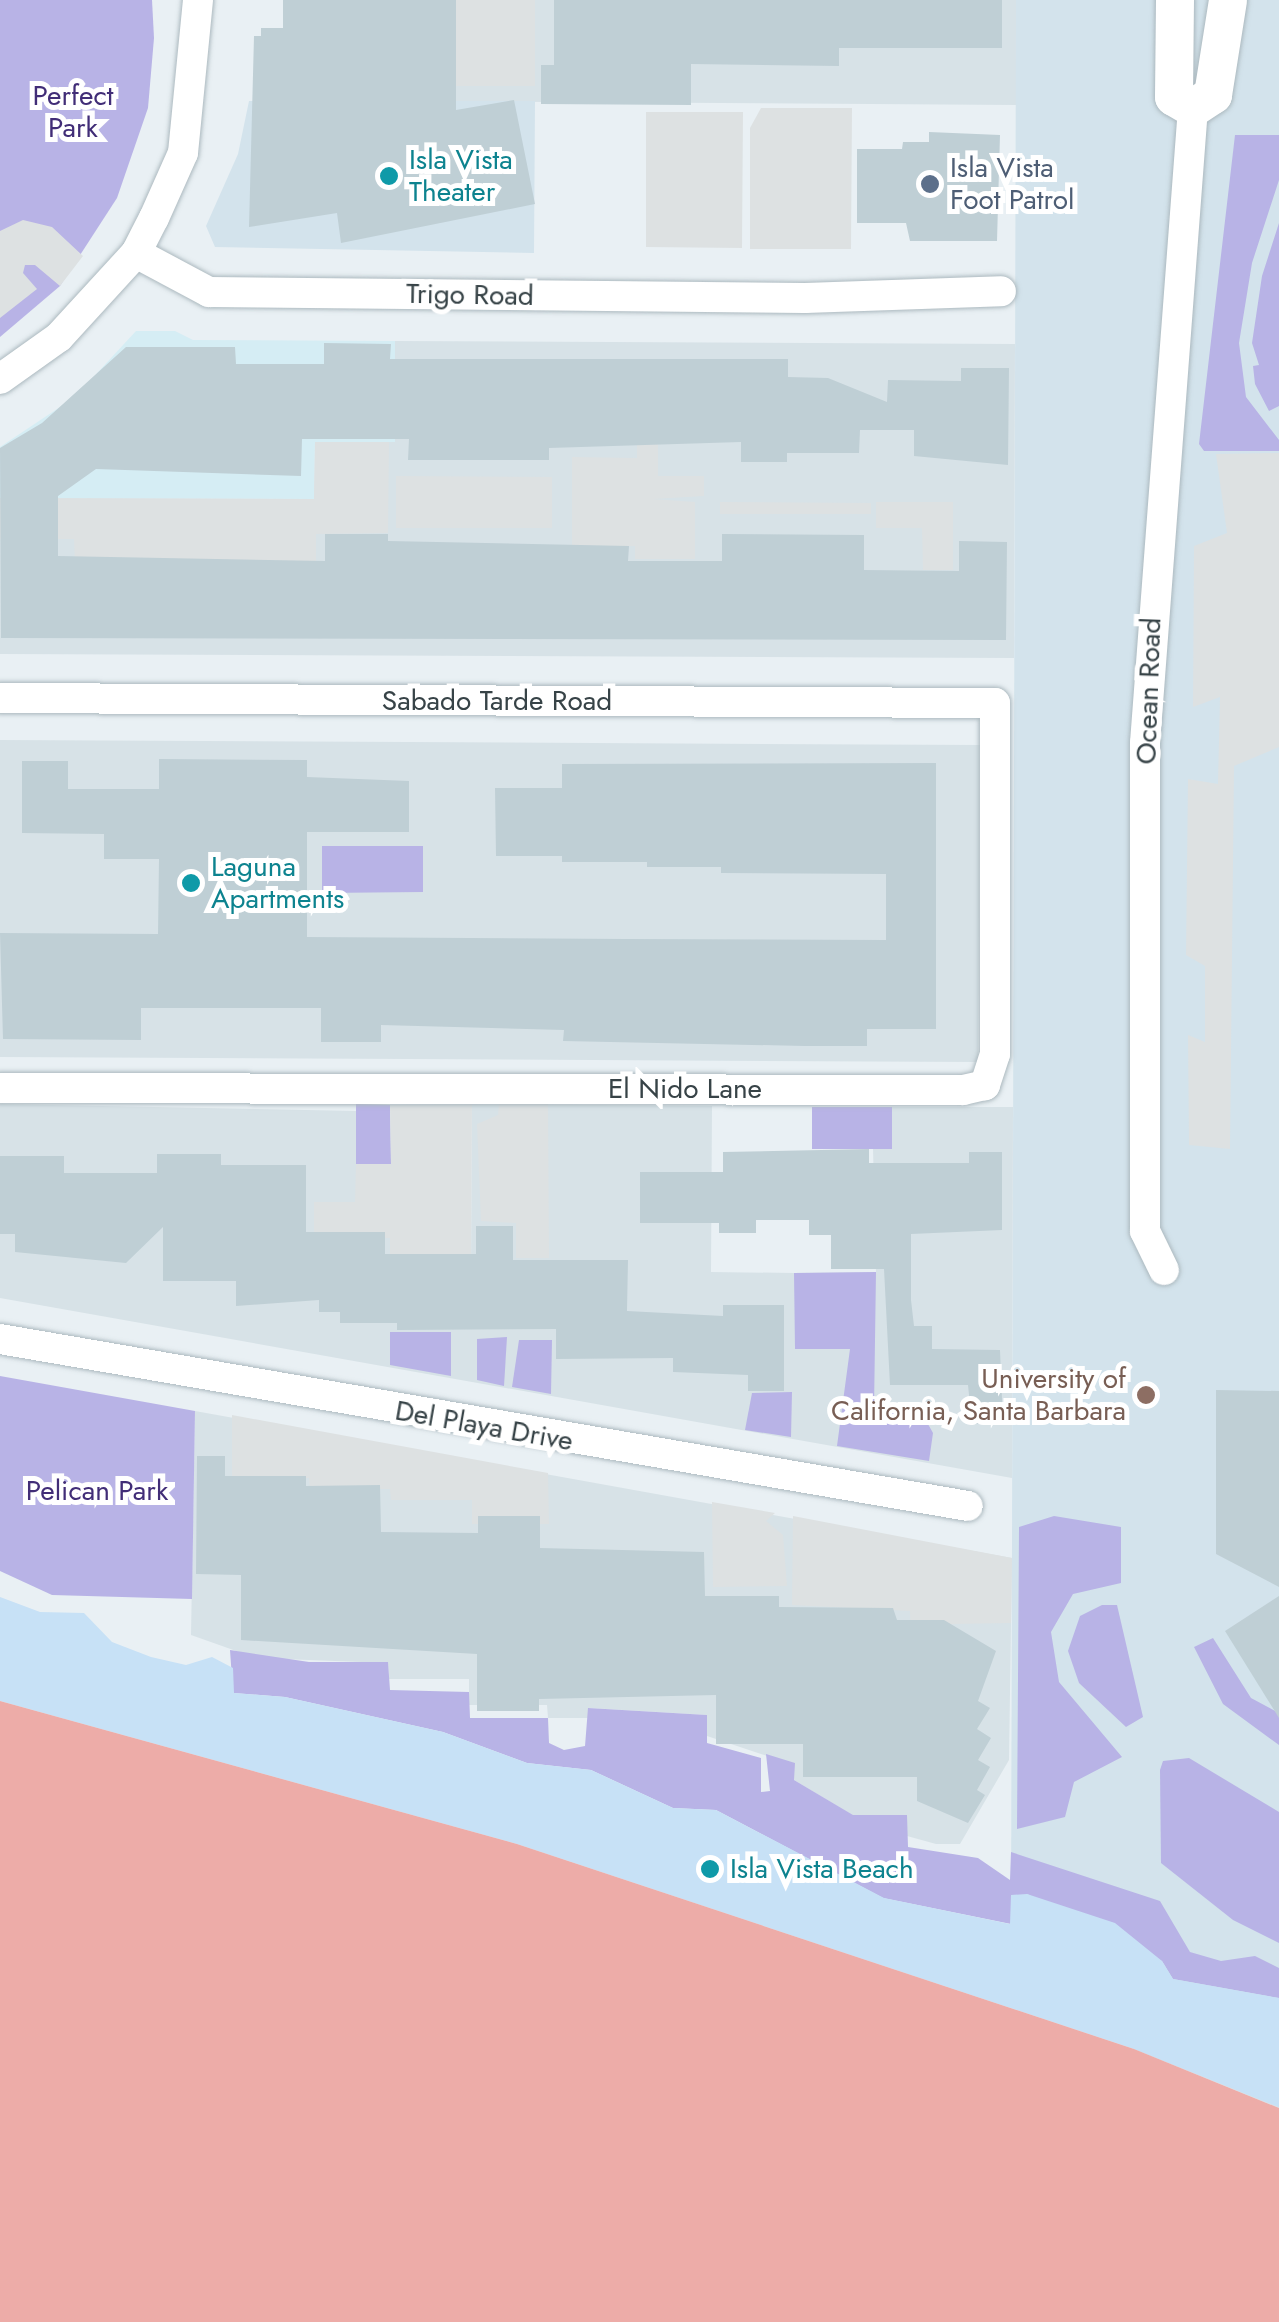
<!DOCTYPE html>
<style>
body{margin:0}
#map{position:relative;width:1279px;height:2322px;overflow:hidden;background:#e9f0f4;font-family:Jost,sans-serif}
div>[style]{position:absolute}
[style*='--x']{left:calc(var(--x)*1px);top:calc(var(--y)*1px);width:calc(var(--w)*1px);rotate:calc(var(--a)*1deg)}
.residential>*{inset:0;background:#d7e2e7}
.commercial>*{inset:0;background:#d5edf4}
.education>*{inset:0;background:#d3e3ec}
.green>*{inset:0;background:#b8b3e6}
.sand>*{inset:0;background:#c7e1f6}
.parking>*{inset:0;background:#dde1e2}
.water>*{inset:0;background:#edaca8}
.building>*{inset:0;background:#bfcfd5}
.roads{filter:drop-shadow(0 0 2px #acb9bf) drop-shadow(0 0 2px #acb9bf)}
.minor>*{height:30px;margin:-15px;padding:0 15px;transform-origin:15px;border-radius:15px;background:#fff}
.tertiary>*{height:38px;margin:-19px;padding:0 19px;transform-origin:19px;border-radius:19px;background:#fff}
.dots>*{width:28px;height:28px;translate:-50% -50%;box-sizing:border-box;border:5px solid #fff;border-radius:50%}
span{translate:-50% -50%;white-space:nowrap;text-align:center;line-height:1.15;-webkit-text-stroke:10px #fff;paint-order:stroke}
.park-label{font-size:28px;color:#412d77}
.culture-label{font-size:28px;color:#0d838f}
.left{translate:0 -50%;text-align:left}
.service-label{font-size:28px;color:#4e5e75}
.street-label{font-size:28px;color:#374347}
.education-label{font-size:28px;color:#785e54}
.right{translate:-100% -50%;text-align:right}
</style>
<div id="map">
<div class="residential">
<div style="clip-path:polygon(398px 0,1016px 0,1016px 105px,396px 101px)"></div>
<div style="clip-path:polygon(395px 341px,1015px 344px,1014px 658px,0 654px,0 498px,314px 499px,315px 442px,395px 441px)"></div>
<div style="clip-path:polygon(0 740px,980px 745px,978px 1062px,0 1057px)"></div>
<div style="clip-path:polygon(0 1104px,356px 1111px,356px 1104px,390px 1105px,391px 1164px,471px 1267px,472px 1104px,712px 1106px,711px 1272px,794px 1273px,876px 1272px,872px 1107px,1013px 1107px,1012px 1478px,0 1298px)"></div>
<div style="clip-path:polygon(195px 1411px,1012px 1558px,1009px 1760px,960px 1844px,936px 1844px,907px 1836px,907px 1815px,854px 1816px,794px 1780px,776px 1759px,707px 1736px,707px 1715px,589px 1708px,588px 1718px,548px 1718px,547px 1705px,469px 1705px,469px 1679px,389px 1679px,388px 1663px,256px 1658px,191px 1635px)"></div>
</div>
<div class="commercial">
<div style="clip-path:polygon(136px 331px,175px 331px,193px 340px,395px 341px,395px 442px,315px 442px,314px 499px,0 498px,0 447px,75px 397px)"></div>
</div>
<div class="education">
<div style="clip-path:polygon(1016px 0,1279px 0,1279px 2108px,1134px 2049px,1011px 1924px)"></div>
<div style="clip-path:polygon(249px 101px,535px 101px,534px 253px,215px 247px,206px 226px,238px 154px)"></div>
</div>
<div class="green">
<div style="clip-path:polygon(0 0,152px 0,154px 38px,148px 108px,117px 198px,60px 286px,0 337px)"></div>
<div style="clip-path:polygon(1235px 135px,1279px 135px,1279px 180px,1252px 263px,1239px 343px,1246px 397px,1279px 440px,1279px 451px,1204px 451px,1199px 444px)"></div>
<div style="clip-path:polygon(1279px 223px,1279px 406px,1269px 411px,1255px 384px,1253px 366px,1259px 365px,1252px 343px,1262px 276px)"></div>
<div style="clip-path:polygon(322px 846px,423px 846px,423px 892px,322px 893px)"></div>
<div style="clip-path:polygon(356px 1104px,390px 1105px,391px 1164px,356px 1164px)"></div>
<div style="clip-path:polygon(812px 1107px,892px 1107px,892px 1149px,812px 1149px)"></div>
<div style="clip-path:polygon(876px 1272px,874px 1409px,919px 1408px,933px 1433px,929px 1461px,837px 1446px,850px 1349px,795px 1349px,794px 1273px)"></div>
<div style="clip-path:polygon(390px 1332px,451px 1332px,451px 1376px,390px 1365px)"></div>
<div style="clip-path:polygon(507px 1337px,504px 1386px,477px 1380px,477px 1339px)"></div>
<div style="clip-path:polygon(519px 1340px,552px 1340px,551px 1394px,512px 1387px)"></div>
<div style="clip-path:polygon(0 1376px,195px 1411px,192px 1599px,52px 1595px,0 1571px)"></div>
<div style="clip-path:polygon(792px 1392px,791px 1437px,745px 1430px,752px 1393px)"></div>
<div style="clip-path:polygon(1054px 1516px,1121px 1527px,1121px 1583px,1073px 1594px,1051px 1632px,1059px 1682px,1122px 1757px,1074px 1782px,1065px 1817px,1017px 1829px,1019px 1527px)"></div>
<div style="clip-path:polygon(1102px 1605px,1117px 1605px,1143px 1717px,1126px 1727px,1079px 1683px,1068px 1651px,1080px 1616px)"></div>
<div style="clip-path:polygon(1213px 1638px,1251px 1698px,1279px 1713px,1279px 1745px,1223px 1704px,1194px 1647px)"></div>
<div style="clip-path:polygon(230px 1650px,309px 1662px,388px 1662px,390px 1690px,469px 1692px,470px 1718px,548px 1718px,549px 1743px,564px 1750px,585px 1746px,588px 1708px,707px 1715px,707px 1743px,761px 1758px,761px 1792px,770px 1791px,766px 1754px,795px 1763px,794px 1780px,853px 1815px,907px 1815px,908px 1847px,978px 1858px,1010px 1880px,1011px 1852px,1160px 1901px,1190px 1952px,1221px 1961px,1255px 1956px,1279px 1968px,1279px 1998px,1173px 1979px,1162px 1961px,1027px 1894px,1011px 1924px,883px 1898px,716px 1810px,673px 1808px,591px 1770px,527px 1763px,443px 1732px,285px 1697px,233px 1693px)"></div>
<div style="clip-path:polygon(1189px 1758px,1279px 1812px,1279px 1943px,1233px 1920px,1161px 1863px,1160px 1770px,1163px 1761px)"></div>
</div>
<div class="sand">
<div style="clip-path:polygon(0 1597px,40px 1612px,84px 1613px,112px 1642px,151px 1657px,186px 1665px,212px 1657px,233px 1668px,234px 1693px,285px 1697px,443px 1732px,527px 1763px,591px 1770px,673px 1808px,716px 1810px,884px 1898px,1010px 1924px,1011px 1895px,1027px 1894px,1115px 1923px,1162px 1961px,1173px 1979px,1279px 1998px,1279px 2107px,1134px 2049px,517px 1844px,0 1701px)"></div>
</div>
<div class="parking">
<div style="clip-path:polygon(452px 0,535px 0,535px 86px,452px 86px)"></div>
<div style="clip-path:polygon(761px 108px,852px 108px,851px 249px,750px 249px,750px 128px)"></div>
<div style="clip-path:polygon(646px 112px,743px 112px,742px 248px,646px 247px)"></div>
<div style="clip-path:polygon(23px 220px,52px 227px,83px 256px,60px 286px,35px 265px,25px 265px,23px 273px,37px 289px,0 318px,0 231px)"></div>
<div style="clip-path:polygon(315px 442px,389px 442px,388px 533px,316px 534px,316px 564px,75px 563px,74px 539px,0 539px,0 498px,314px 499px)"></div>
<div style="clip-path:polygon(658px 444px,658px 476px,704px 476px,704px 496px,653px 499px,695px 502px,695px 559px,635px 559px,635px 546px,572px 546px,572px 457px,637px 458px,637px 445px)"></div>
<div style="clip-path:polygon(1279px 453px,1279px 747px,1234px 766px,1230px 1149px,1189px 1145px,1188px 1035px,1205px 1042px,1205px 966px,1186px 955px,1188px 779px,1218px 784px,1220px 697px,1193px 707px,1194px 546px,1227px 533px,1216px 454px)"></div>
<div style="clip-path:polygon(396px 476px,552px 477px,552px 528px,396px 528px)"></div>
<div style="clip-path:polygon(720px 502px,871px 503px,871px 514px,720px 514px)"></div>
<div style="clip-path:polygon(876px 502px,953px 502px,953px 570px,923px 570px,922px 528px,876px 528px)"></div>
<div style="clip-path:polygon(472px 1104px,471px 1267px,390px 1267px,390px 1238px,314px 1237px,314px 1202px,355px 1202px,356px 1164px,391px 1164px,390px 1105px)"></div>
<div style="clip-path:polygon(499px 1104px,548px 1104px,549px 1258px,516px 1258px,516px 1223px,481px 1221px,477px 1124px,498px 1115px)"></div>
<div style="clip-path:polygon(232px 1415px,548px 1473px,549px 1524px,472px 1524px,472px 1500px,391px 1500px,390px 1489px,310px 1489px,309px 1478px,232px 1478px)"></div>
<div style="clip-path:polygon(712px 1502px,775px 1513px,766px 1521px,783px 1535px,787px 1586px,713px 1587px)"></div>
<div style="clip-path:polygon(793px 1516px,1012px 1558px,1011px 1623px,953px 1624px,911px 1643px,910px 1611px,792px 1605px)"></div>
</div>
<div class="water">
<div style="clip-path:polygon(0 1701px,517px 1844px,1134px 2049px,1279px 2108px,1279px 2322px,0 2322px)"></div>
</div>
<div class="building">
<div style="clip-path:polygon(283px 0,456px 0,456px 110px,514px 100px,535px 204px,341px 243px,337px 213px,249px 227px,254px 36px,261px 36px,261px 28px,283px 28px)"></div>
<div style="clip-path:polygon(554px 0,1002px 0,1002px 48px,839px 48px,839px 66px,691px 64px,691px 105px,541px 104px,541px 65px,554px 65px)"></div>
<div style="clip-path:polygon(929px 132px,1000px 135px,997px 241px,910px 241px,906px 223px,857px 223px,857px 149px,902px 149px,903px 142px,929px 142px)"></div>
<div style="clip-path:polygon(324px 343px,391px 344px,390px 359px,788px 359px,788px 377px,828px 378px,887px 402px,888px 380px,961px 381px,961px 368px,1009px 368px,1008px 465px,914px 456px,914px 430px,860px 430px,859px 453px,787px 453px,787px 462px,741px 462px,741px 442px,549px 448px,549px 460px,408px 460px,409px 439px,302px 439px,301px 476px,96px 469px,58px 496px,58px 556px,325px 561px,325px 534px,388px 534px,388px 541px,629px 546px,628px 561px,722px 561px,722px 534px,864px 535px,864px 570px,959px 571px,959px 541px,1007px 542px,1006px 640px,1px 638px,0 448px,42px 423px,126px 347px,235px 347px,236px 364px,324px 364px)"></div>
<div style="clip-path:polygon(159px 759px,307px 760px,307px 777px,409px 781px,409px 832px,307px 832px,307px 937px,625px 939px,886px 940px,886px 874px,721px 873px,721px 867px,647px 867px,647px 862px,562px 862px,562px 856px,496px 856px,495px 788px,562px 788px,562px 764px,936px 763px,936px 1029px,867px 1029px,867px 1046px,805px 1046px,563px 1041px,564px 1030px,381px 1025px,381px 1042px,321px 1042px,321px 1008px,141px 1008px,141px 1040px,3px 1039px,0 933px,158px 934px,159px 859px,104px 859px,104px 834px,22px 833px,22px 761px,68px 761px,68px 789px,159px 789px)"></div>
<div style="clip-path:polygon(869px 1149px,869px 1163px,969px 1163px,969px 1152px,1002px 1152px,1002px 1230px,911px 1234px,911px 1300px,914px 1326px,932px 1326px,932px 1349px,1000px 1350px,1003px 1424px,972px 1424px,968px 1385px,890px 1385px,884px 1269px,831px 1269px,831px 1235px,809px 1235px,809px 1220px,756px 1220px,756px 1233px,719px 1233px,719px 1223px,640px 1223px,640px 1172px,723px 1172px,723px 1152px)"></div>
<div style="clip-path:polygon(157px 1154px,221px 1154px,221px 1165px,306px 1165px,306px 1232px,385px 1232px,385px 1254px,476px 1254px,476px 1226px,513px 1226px,513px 1260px,628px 1260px,627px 1311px,723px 1316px,723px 1305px,784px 1305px,784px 1391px,748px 1391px,748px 1375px,673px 1372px,673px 1358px,556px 1359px,556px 1329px,397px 1330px,397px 1323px,340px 1323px,340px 1312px,319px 1312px,319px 1300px,236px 1306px,236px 1281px,163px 1281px,163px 1227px,126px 1263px,15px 1252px,15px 1234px,0 1234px,0 1156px,64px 1156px,64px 1173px,157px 1173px)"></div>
<div style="clip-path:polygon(1216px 1390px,1279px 1391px,1279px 1587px,1216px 1554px)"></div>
<div style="clip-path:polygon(197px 1456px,225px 1456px,225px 1476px,306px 1476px,306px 1486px,380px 1485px,381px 1532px,478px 1533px,478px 1516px,540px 1516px,540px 1548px,704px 1552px,705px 1596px,779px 1596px,779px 1607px,893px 1608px,897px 1620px,944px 1620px,996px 1651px,978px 1701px,990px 1708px,977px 1729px,991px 1738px,978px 1760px,990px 1767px,977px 1790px,985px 1795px,968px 1823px,917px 1801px,917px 1777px,803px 1777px,803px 1744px,716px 1744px,716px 1695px,539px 1699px,539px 1711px,477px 1711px,477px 1654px,241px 1640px,241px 1575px,196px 1574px)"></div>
<div style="clip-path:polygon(1279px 1596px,1279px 1718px,1225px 1631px)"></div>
</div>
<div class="roads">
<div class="minor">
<div style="--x:136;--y:253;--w:83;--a:28.1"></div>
<div style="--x:209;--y:292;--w:596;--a:0.58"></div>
<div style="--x:805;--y:298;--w:196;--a:-2"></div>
<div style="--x:0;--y:379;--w:72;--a:-35.4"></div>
<div style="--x:59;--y:337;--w:114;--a:-47.5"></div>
<div style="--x:136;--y:253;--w:39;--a:-63"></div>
<div style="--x:154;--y:218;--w:71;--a:-66"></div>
<div style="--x:183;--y:153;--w:154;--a:-84.4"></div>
<div style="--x:0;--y:698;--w:995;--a:0.29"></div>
<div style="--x:995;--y:703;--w:351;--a:90"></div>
<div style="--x:995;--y:1054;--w:33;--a:108"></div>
<div style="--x:985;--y:1085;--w:23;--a:167"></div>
<div style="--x:963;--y:1090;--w:963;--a:-179.88"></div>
<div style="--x:1164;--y:1270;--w:43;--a:-116"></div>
<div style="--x:1145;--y:1231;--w:488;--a:-90"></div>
<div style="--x:1145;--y:743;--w:637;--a:-85.68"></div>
<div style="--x:0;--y:1339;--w:982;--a:9.79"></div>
</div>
<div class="tertiary">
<div style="--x:1175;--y:0;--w:97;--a:90.6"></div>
<div style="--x:1174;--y:97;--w:22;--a:30"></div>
<div style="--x:1193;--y:108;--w:24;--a:-33"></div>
<div style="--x:1213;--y:95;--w:96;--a:-81"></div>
</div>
</div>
<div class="dots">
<div style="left:389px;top:176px;background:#0f9aa8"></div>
<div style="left:930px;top:184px;background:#5c6f8a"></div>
<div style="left:191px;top:883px;background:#0f9aa8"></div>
<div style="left:1146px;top:1395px;background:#8d6e63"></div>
<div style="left:710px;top:1869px;background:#0f9aa8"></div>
</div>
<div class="park-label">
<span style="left:73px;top:112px">Perfect<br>Park</span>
<span style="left:97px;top:1491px">Pelican Park</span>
</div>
<div class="culture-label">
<span class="left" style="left:409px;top:176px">Isla Vista<br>Theater</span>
<span class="left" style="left:211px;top:883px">Laguna<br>Apartments</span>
<span class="left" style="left:730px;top:1869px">Isla Vista Beach</span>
</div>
<div class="service-label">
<span class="left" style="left:950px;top:184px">Isla Vista<br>Foot Patrol</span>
</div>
<div class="street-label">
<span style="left:470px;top:295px;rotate:1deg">Trigo Road</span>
<span style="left:1149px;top:691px;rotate:-88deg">Ocean Road</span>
<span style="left:497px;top:701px">Sabado Tarde Road</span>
<span style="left:685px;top:1089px">El Nido Lane</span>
<span style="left:484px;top:1426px;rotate:10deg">Del Playa Drive</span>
</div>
<div class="education-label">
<span class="right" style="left:1126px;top:1395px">University of<br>California, Santa Barbara</span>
</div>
</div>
